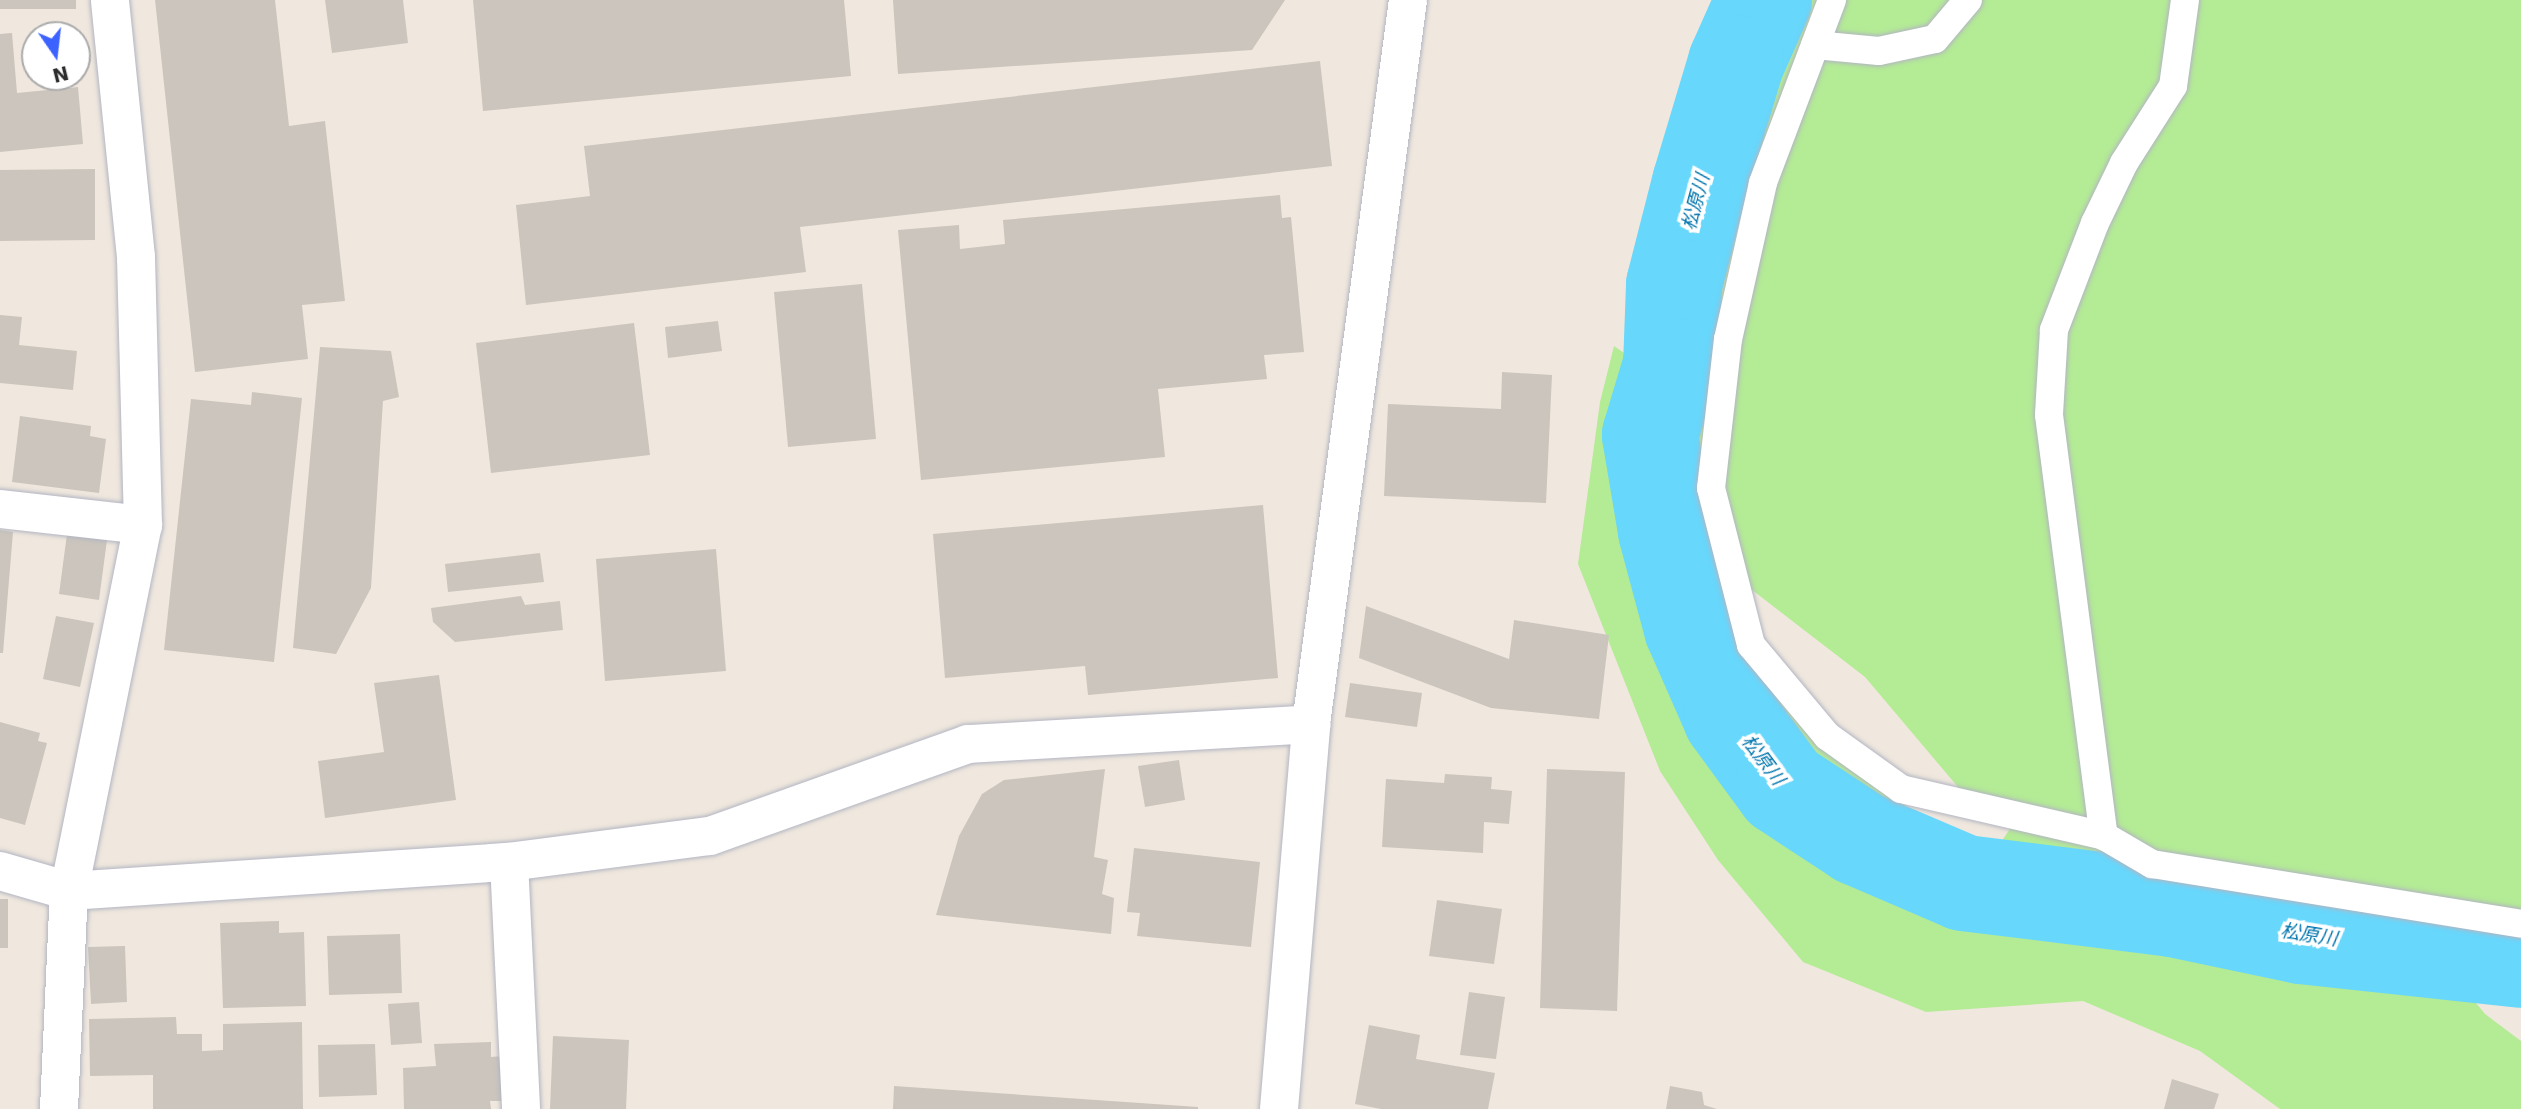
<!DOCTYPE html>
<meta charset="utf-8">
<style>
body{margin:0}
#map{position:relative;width:2521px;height:1109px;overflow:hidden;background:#f0e8de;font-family:"DejaVu Sans","Noto Sans JP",sans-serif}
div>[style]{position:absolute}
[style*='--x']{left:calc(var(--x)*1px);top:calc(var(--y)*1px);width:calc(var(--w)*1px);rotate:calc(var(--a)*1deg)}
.green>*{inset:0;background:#b4eb95}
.river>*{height:96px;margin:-48px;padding:0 48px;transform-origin:48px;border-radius:48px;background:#67d7fc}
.building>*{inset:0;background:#cbc5bd}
.roads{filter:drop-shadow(0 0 2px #b2b5c2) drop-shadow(0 0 2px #b2b5c2)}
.service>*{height:28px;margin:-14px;padding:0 14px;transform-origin:14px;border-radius:14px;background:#fff}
.minor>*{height:38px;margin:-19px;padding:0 19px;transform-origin:19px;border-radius:19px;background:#fff}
span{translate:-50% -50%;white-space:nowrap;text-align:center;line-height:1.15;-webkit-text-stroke:7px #fff;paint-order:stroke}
.water-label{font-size:19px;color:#0075ae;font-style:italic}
.north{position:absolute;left:21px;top:21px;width:70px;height:70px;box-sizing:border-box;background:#fff;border:2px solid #ababab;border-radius:50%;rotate:166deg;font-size:19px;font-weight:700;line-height:28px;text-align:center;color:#2d2d2d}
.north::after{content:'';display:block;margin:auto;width:24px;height:32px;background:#3c63ff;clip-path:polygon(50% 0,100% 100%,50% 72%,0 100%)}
</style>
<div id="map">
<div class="green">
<div style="clip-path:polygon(1806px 0,2521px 0,2521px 923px,2397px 907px,2485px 1014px,2521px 1041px,2521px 1109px,2280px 1109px,2200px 1051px,2083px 1001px,1926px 1012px,1803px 962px,1718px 860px,1660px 771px,1578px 564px,1600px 402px,1614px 346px,1666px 382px,1692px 628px,1982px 870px,2018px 817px,1974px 806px,1865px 677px,1747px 586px,1687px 422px,1790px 31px)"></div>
</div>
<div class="river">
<div style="--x:1764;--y:0;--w:69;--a:114"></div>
<div style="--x:1736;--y:63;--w:125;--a:106.7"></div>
<div style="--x:1700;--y:183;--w:105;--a:104.3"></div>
<div style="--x:1674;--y:285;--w:80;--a:92.1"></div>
<div style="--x:1671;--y:365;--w:73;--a:106.7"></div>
<div style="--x:1650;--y:435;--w:97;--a:80.5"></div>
<div style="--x:1666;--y:531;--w:100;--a:75"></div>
<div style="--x:1692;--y:628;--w:97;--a:66.3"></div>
<div style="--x:1731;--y:717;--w:88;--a:53.8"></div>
<div style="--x:1783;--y:788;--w:91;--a:33.3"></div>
<div style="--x:1859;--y:838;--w:114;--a:23.2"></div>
<div style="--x:1964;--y:883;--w:211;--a:7.1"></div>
<div style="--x:2173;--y:909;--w:131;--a:11.9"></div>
<div style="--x:2301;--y:936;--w:221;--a:6.2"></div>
</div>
<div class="building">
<div style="clip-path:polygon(0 0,76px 0,76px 9px,0 9px)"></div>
<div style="clip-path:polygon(155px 0,275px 0,289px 126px,325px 121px,345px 301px,302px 305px,308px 359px,195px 372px)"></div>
<div style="clip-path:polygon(325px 0,403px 0,408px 43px,332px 53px)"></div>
<div style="clip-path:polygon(473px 0,844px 0,851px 76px,483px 111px)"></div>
<div style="clip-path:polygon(893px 0,1285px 0,1252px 50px,898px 74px)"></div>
<div style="clip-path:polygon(12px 33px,17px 93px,78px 87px,83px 144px,0 152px,0 34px)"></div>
<div style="clip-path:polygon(1320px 61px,1332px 166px,800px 227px,806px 272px,526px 305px,516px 205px,590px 196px,584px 146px)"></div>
<div style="clip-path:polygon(95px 169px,95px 240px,0 241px,0 170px)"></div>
<div style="clip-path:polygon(1280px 195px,1282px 218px,1291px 217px,1304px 352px,1264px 355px,1267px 379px,1158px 389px,1165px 457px,921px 480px,898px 230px,959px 225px,960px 249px,1005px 244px,1003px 220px)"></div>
<div style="clip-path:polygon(862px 284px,876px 439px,788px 447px,774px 292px)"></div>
<div style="clip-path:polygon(0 315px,22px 317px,19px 345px,77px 351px,73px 390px,0 383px)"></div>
<div style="clip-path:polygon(718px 321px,722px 351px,668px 358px,665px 327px)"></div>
<div style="clip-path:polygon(634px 323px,650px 455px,491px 473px,476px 343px)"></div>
<div style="clip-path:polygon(320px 347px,391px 351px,399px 397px,383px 401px,371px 588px,336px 654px,293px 648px)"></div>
<div style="clip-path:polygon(1502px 372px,1552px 375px,1546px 503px,1384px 496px,1388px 404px,1501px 409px)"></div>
<div style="clip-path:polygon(252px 392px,302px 398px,274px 662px,164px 650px,191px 399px,251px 405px)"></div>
<div style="clip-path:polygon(20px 416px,91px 426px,90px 436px,106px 439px,99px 493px,12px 482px)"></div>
<div style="clip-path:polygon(1263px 505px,1278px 678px,1088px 695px,1085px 666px,945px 678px,933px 534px)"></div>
<div style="clip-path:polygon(0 530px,13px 532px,3px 653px,0 653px)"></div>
<div style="clip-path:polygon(67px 534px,107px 540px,99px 600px,59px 594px)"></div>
<div style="clip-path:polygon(716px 549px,726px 671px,605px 681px,596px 559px)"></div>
<div style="clip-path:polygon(540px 553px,544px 582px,448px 592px,445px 564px)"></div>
<div style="clip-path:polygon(521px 596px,525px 605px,560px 601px,563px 630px,455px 642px,433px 622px,431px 608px)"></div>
<div style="clip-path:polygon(1366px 606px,1509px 659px,1514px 620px,1609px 635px,1599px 719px,1491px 708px,1359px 658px)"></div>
<div style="clip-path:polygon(56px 616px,94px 623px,80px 687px,43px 679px)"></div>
<div style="clip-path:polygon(439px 675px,456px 800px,325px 818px,318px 761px,384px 752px,374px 683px)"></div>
<div style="clip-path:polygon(1350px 683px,1422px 693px,1417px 727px,1345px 717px)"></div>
<div style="clip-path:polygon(0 722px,40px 733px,38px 741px,47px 743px,25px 825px,0 818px)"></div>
<div style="clip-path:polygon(1179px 760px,1185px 800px,1145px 807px,1138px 766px)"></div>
<div style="clip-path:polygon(1105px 769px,1094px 857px,1108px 860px,1102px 894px,1114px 898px,1111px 934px,936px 915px,959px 836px,982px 794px,1004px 780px)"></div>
<div style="clip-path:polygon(1547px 769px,1625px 772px,1617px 1011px,1540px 1008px)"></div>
<div style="clip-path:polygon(1445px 774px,1492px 777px,1491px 789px,1512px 791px,1509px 824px,1484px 822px,1483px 853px,1382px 847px,1386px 779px,1444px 783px)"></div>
<div style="clip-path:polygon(1134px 848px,1260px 862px,1251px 947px,1137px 936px,1140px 913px,1127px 912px)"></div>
<div style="clip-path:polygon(0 899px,8px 899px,8px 948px,0 948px)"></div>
<div style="clip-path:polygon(1437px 900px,1502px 909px,1494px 964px,1429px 956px)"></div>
<div style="clip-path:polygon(279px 921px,279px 933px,304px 932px,306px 1006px,223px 1008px,220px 923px)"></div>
<div style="clip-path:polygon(400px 934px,402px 993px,329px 995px,327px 936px)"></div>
<div style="clip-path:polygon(125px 946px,127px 1002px,91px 1004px,88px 947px)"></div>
<div style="clip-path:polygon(1469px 992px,1505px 997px,1496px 1059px,1460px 1055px)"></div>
<div style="clip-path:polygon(419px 1002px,422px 1043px,391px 1045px,388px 1004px)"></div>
<div style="clip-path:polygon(176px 1017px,177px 1034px,202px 1034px,202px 1051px,223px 1050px,223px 1024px,302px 1022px,303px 1109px,153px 1109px,153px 1075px,90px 1076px,89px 1019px)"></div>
<div style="clip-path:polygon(1369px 1025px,1420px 1035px,1416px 1059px,1495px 1073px,1488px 1109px,1381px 1109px,1355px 1104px)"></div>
<div style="clip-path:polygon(553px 1036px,629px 1040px,626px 1109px,550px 1109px)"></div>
<div style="clip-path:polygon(491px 1042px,491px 1057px,503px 1056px,505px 1101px,490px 1101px,491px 1109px,404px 1109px,403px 1068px,436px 1066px,434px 1044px)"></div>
<div style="clip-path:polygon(375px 1044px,377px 1095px,319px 1097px,318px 1045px)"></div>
<div style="clip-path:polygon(2172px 1079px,2219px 1094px,2214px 1109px,2164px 1109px)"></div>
<div style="clip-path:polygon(894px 1086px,1198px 1107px,1198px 1109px,893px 1109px)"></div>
<div style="clip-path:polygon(1670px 1086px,1702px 1092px,1704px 1105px,1717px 1109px,1666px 1109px)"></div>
</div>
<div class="roads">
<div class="service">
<div style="--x:1832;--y:0;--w:196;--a:110.7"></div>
<div style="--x:1763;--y:183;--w:160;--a:102.6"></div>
<div style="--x:1728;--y:339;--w:150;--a:96.5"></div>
<div style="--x:1711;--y:488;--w:162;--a:75.7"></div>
<div style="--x:1751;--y:645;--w:119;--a:50.1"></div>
<div style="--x:1827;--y:736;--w:91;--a:35.6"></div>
<div style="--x:1901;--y:789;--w:208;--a:13"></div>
<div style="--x:2185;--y:0;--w:87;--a:97.9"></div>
<div style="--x:2173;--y:86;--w:91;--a:122.5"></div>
<div style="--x:2124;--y:163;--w:67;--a:115.8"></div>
<div style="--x:2095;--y:223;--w:115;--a:111"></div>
<div style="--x:2054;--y:330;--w:85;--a:93.4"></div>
<div style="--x:2049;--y:415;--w:425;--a:82.6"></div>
<div style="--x:2104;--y:836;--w:56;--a:30.3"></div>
<div style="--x:2152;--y:864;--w:374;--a:9.2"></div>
<div style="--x:1815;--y:45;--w:64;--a:5.4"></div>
<div style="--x:1879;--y:51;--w:57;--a:-12.1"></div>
<div style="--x:1935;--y:39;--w:51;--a:-49.8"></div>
</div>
<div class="minor">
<div style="--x:0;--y:509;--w:144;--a:6.4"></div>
<div style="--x:509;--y:862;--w:247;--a:87.2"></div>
<div style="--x:0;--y:871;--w:72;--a:16.2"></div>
<div style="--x:69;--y:891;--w:441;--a:-3.8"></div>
<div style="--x:509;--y:862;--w:203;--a:-7.4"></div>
<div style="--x:710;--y:836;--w:274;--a:-19.6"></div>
<div style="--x:968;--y:744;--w:344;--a:-3.3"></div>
<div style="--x:59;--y:1109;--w:218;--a:-87.4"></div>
<div style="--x:69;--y:891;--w:373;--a:-78.6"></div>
<div style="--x:143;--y:525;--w:268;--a:-91.5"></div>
<div style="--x:136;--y:257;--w:258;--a:-95.8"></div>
<div style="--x:1279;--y:1109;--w:386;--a:-85.2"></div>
<div style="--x:1311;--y:724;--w:730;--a:-82.37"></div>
</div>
</div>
<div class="water-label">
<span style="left:1696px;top:202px;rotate:-75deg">松原川</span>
<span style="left:1763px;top:760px;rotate:53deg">松原川</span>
<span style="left:2309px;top:935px;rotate:9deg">松原川</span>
</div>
<div class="north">N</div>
</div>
